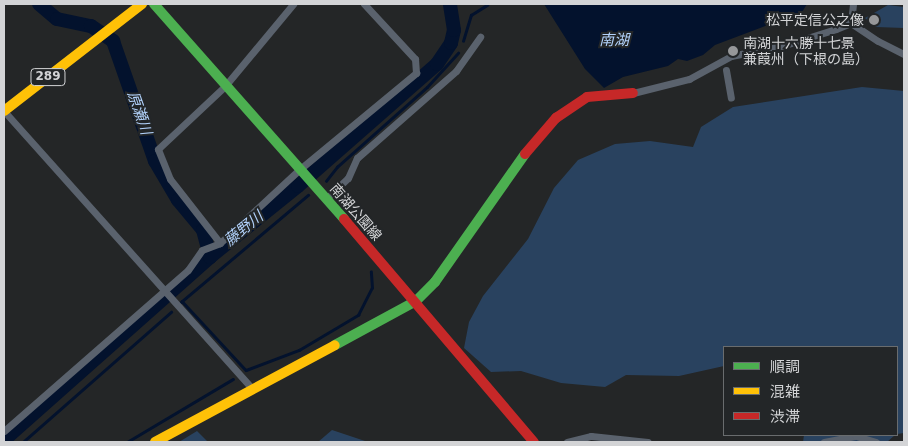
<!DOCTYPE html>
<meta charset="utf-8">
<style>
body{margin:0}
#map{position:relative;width:908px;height:446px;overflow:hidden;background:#242627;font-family:"DejaVu Sans","Noto Sans JP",sans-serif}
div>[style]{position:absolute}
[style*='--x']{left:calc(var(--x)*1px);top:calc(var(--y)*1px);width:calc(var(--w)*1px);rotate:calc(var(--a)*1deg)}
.green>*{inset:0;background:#29425f}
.water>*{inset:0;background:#03122d}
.stream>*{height:2.5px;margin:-1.25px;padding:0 1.25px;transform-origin:1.25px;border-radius:1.25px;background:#03122d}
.river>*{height:14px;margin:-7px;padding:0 7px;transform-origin:7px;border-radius:7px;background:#03122d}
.street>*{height:7px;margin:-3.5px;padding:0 3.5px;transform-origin:3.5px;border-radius:3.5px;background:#5a626d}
.fast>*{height:10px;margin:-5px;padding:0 5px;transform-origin:5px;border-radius:5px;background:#4caf50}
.slow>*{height:10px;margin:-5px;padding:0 5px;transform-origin:5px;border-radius:5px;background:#ffc107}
.jam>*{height:10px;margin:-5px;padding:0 5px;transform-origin:5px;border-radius:5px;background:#c62828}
.dots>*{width:14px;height:14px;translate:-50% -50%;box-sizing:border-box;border:2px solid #232628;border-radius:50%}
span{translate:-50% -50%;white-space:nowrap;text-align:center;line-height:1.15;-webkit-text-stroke:4px #232628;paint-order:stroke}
.shield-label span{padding:1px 4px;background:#232628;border:1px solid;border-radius:4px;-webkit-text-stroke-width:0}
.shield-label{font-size:12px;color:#d3d4d6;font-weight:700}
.poi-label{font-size:14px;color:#d3d4d6}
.right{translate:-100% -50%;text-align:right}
.left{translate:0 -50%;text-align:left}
.street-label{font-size:14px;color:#d3d4d6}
.water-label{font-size:15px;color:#b2d2fb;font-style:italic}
.frame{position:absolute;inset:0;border:5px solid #d3d4d6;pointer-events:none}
.legend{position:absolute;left:723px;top:346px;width:175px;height:90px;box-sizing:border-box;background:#232628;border:1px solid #696c6e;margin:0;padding:6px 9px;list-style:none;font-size:15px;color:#d3d4d6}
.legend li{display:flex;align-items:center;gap:10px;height:25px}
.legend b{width:25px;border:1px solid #696c6e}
</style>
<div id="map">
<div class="green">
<div style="clip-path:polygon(888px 5px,904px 7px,904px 28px,876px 27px,865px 18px)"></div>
<div style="clip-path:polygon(862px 87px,904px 91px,904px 433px,897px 434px,897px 347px,724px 347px,724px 366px,679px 376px,626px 375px,605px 387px,561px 383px,521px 371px,491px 372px,464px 348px,469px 322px,483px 296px,528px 239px,554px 188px,578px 160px,615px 144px,650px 141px,693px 147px,701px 127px,733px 107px)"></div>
<div style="clip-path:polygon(332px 430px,368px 442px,318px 442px)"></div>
<div style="clip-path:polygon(197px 431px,208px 442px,179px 442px)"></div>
<div style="clip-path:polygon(804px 435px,895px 435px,887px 442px,803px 442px)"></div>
</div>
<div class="water">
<div style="clip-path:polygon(544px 4px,807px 4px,802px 12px,715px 45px,703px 55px,687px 61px,678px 59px,668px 66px,623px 77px,604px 88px,585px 69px)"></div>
</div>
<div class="stream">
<div style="--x:463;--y:41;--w:27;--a:-73"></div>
<div style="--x:471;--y:15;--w:19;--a:-32"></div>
<div style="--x:326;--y:181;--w:18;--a:-52"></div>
<div style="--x:337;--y:167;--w:120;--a:-41.6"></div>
<div style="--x:427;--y:87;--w:46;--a:-47.6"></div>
<div style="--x:182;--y:301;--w:94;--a:47.2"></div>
<div style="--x:246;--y:370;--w:57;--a:-20.7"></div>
<div style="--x:299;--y:350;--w:69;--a:-30.7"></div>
<div style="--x:358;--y:315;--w:30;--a:-63"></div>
<div style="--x:372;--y:288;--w:16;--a:-94"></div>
<div style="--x:181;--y:302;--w:166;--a:-40.1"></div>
<div style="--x:23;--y:442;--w:197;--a:-41.3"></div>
<div style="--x:127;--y:442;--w:123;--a:-30.7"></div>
</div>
<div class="river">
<div style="--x:39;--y:4;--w:23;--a:40"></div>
<div style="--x:57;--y:19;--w:35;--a:12"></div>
<div style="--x:91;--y:26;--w:27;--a:34"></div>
<div style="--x:113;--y:41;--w:127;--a:70.7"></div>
<div style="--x:155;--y:161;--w:45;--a:59.5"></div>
<div style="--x:178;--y:200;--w:39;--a:50"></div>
<div style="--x:203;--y:230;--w:28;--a:75"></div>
<div style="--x:4;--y:440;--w:276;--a:-41.6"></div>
<div style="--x:210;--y:257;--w:113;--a:-38.9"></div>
<div style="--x:298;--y:186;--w:185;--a:-41.3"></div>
<div style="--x:437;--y:64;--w:25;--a:-56"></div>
<div style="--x:451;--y:43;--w:13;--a:-77"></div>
<div style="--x:454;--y:30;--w:26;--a:-99"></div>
</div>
<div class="street">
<div style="--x:851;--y:23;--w:32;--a:34"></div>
<div style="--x:878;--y:41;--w:29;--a:27"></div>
<div style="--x:726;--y:70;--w:28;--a:80"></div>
<div style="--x:633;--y:93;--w:58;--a:-14"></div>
<div style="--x:689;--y:79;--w:48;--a:-28.7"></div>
<div style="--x:731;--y:56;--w:55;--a:-11.5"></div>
<div style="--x:785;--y:45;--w:53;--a:-17.4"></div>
<div style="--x:836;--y:29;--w:16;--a:-22"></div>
<div style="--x:851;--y:23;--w:19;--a:-84"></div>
<div style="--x:4;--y:111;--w:370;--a:48.2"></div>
<div style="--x:326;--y:199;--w:30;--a:-44"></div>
<div style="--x:348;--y:178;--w:22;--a:-66"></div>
<div style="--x:357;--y:158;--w:132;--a:-41.3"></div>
<div style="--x:456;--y:71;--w:42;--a:-54.8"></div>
<div style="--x:220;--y:243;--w:81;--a:-128"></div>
<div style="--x:170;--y:179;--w:32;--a:-112"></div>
<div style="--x:158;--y:149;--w:92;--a:-43.2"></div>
<div style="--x:225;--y:86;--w:107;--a:-50.3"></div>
<div style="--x:4;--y:431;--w:244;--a:-41.2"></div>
<div style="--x:188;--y:270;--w:24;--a:-55"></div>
<div style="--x:202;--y:250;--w:19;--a:-21"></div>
<div style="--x:220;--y:243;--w:109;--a:-42.8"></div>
<div style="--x:300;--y:169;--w:151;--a:-39.6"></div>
<div style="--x:416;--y:73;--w:14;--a:-94"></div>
<div style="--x:415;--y:59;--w:75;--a:-132.8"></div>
<div style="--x:567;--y:442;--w:25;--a:-14"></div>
<div style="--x:591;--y:436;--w:57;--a:6"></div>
<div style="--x:824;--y:442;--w:33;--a:-11"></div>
<div style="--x:856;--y:436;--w:21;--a:17"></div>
</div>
<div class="fast">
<div style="--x:154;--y:4;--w:287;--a:48.5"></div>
<div style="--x:335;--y:345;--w:92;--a:-28.5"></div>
<div style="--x:416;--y:301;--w:27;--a:-45"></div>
<div style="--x:435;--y:282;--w:156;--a:-54.9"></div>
</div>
<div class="slow">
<div style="--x:4;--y:111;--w:175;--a:-37.8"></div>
<div style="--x:155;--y:442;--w:204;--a:-28.3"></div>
</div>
<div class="jam">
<div style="--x:525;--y:154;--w:48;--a:-49.3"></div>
<div style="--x:556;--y:118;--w:37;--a:-34"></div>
<div style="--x:587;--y:97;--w:46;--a:-5"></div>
<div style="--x:344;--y:219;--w:293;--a:49.6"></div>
</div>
<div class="dots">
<div style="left:874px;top:20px;background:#969799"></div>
<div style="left:733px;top:51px;background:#969799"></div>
</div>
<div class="shield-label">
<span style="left:48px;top:77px">289</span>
</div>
<div class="poi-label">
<span class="right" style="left:864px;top:20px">松平定信公之像</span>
<span class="left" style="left:743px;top:51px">南湖十六勝十七景<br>兼葭州（下根の島）</span>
</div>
<div class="street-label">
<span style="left:356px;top:212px;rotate:49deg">南湖公園線</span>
</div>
<div class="water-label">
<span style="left:614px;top:41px">南湖</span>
<span style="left:139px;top:113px;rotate:71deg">原瀬川</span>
<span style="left:244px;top:229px;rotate:-39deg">藤野川</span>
</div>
<div class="frame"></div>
<ul class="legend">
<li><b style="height:6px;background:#4caf50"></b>順調</li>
<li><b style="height:6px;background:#ffc107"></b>混雑</li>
<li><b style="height:6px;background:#c62828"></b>渋滞</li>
</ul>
</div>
